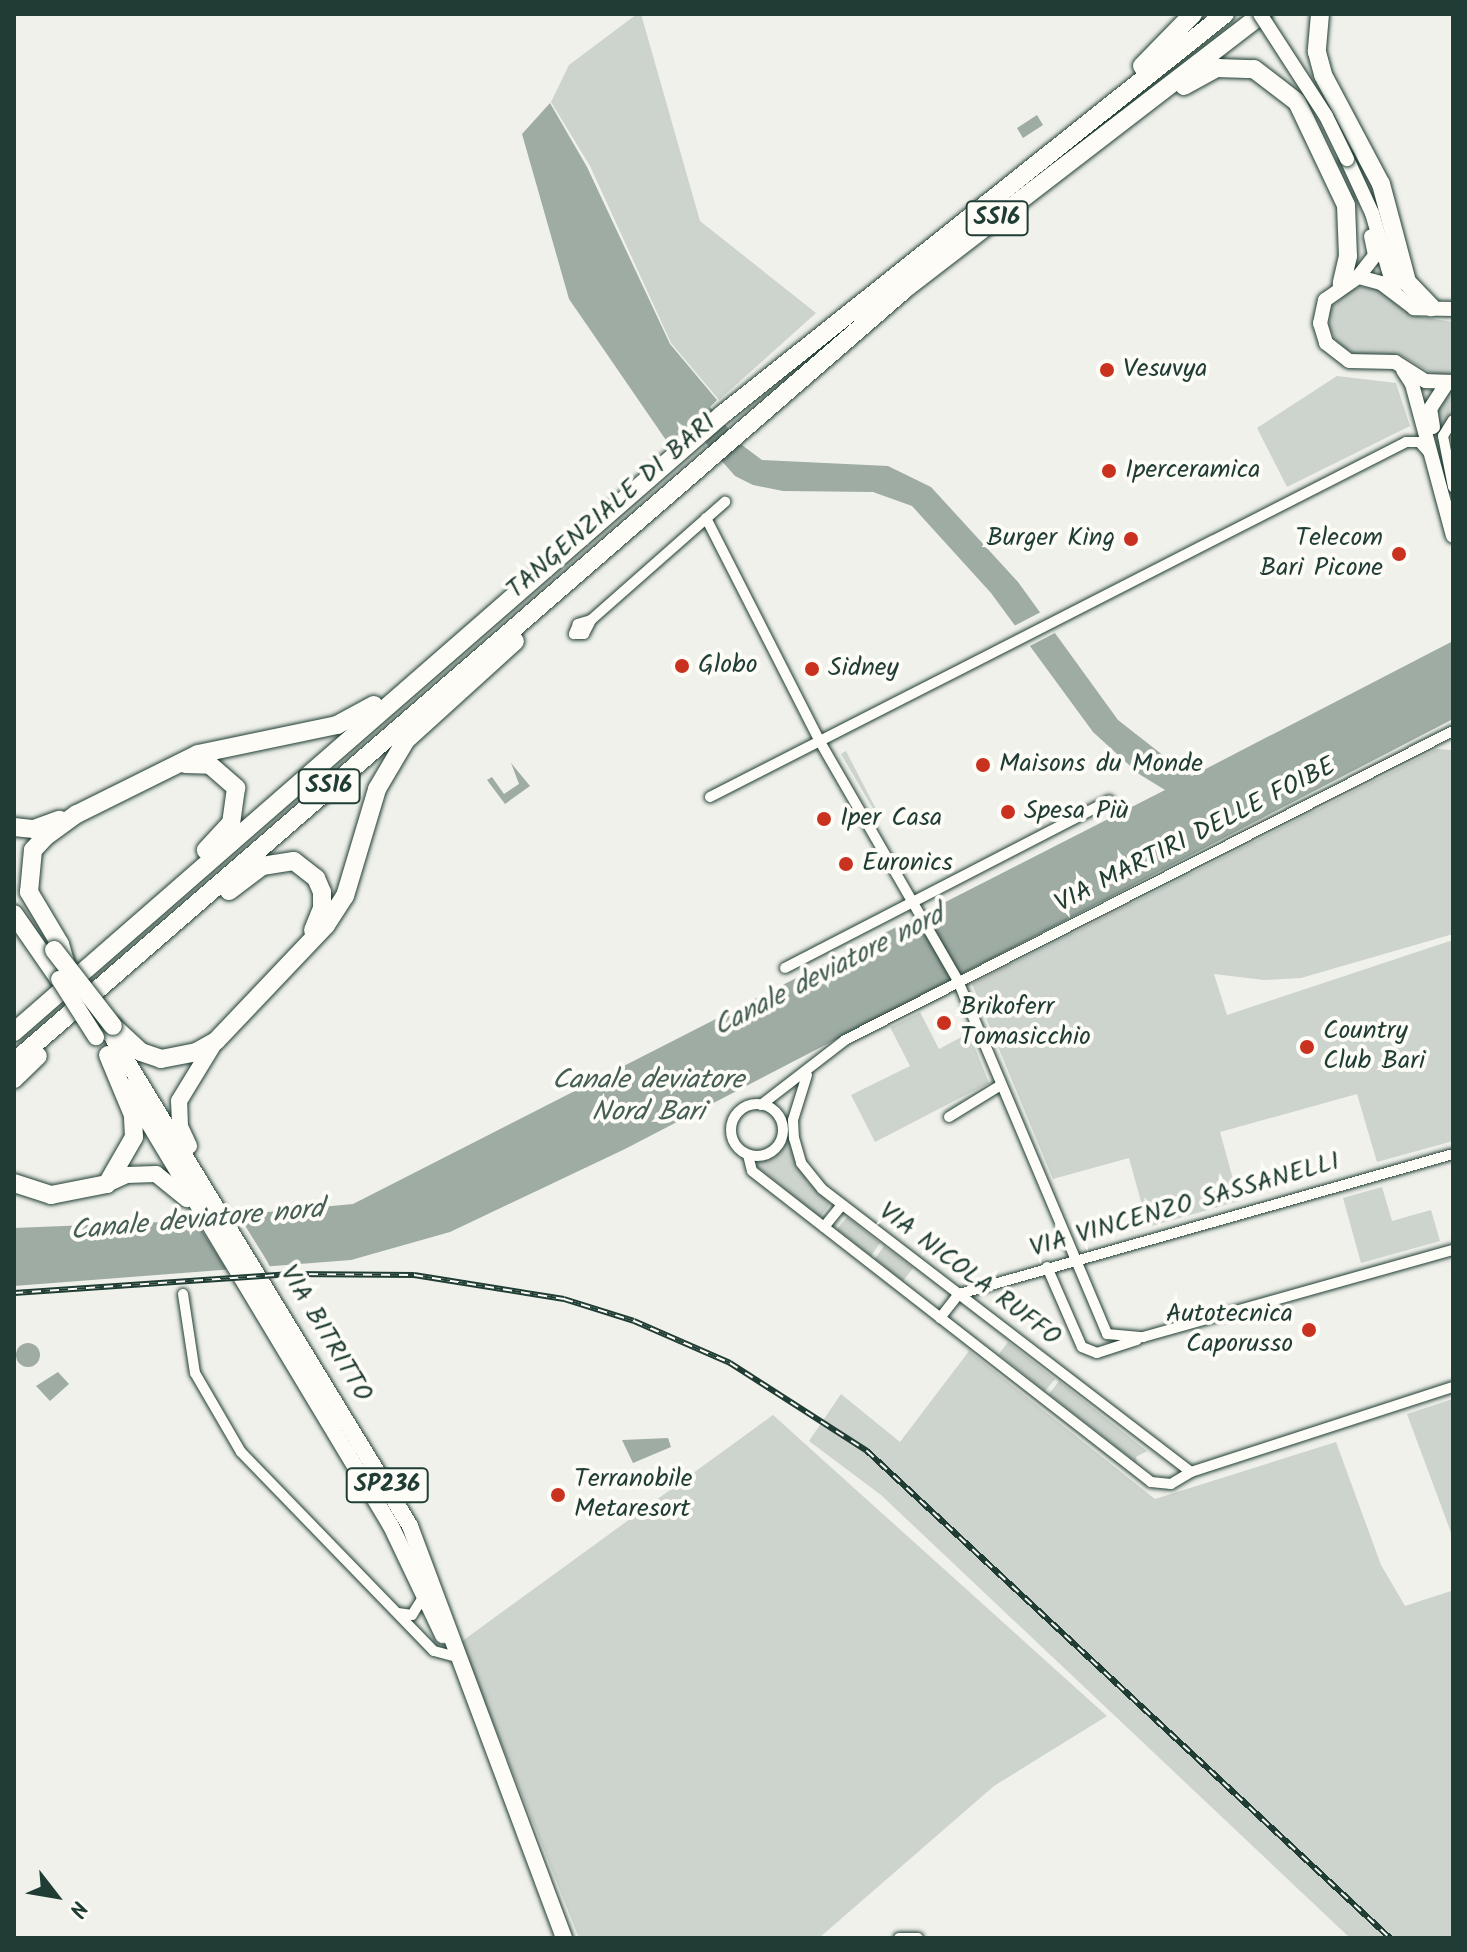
<!DOCTYPE html>
<meta charset="utf-8">
<style>
body{margin:0}
#map{position:relative;width:1467px;height:1952px;overflow:hidden;background:#f0f1eb;font-family:Kalam,sans-serif}
div>[style]{position:absolute}
[style*='--x']{left:calc(var(--x)*1px);top:calc(var(--y)*1px);width:calc(var(--w)*1px);rotate:calc(var(--a)*1deg)}
.green>*{inset:0;background:#cdd3cd}
.water>*{inset:0;background:#9faca4}
.round{border-radius:50%}
.pier>*{inset:0;background:#f0f1eb}
.roads{filter:drop-shadow(0 0 2px #1f3d34) drop-shadow(0 0 2px #1f3d34)}
.street>*{height:10px;margin:-5px;padding:0 5px;transform-origin:5px;border-radius:5px;background:#fdfcf7}
.street>.ring{margin:-5px;padding:0;box-sizing:content-box;background:none;border:10px solid #fdfcf7;border-radius:50%}
.secondary>*{height:14px;margin:-7px;padding:0 7px;transform-origin:7px;border-radius:7px;background:#fdfcf7}
.primary>*{height:16px;margin:-8px;padding:0 8px;transform-origin:8px;border-radius:8px;background:#fdfcf7}
.highway>*{height:18px;margin:-9px;padding:0 9px;transform-origin:9px;border-radius:9px;background:#fdfcf7}
.rail>*{height:6px;margin-top:-3px;transform-origin:0;background:repeating-linear-gradient(90deg,#fdfcf7 0 9px,#1f3d34 0 18px);box-sizing:border-box;border-block:2px solid #1f3d34}
.bridges{filter:drop-shadow(0 0 2px #1f3d34) drop-shadow(0 0 2px #1f3d34)}
.secondary-bridge>*{height:14px;margin:-7px;padding:0 7px;transform-origin:7px;border-radius:7px;background:#fdfcf7}
.primary-bridge>*{height:16px;margin:-8px;padding:0 8px;transform-origin:8px;border-radius:8px;background:#fdfcf7}
.highway-bridge>*{height:18px;margin:-9px;padding:0 9px;transform-origin:9px;border-radius:9px;background:#fdfcf7}
.dots>*{width:22px;height:22px;translate:-50% -50%;box-sizing:border-box;border:4px solid #fdfcf7;border-radius:50%}
span{translate:-50% -50%;white-space:nowrap;text-align:center;line-height:1.15;-webkit-text-stroke:8px #fdfcf7;paint-order:stroke}
.shield-label span{padding:2px 6px;background:#fdfcf7;border:2px solid;border-radius:6px;-webkit-text-stroke-width:0}
.shield-label{font-size:24px;color:#1f3d34;font-weight:700}
.poi-label{font-size:26px;color:#1f3d34}
.left{translate:0 -50%;text-align:left}
.right{translate:-100% -50%;text-align:right}
.street-label{font-size:26px;color:#1f3d34}
.water-label{font-size:28px;color:#455e56;font-style:italic}
.frame{position:absolute;inset:0;border:16px solid #1f3d34;pointer-events:none}
.north{position:absolute;left:16px;top:1856px;width:80px;height:80px;-webkit-text-stroke:6px #fdfcf7;paint-order:stroke;rotate:121deg;font-size:22px;font-weight:700;line-height:32px;text-align:center;color:#1f3d34}
.north::after{content:'';display:block;margin:auto;width:28px;height:36px;background:#1f3d34;clip-path:polygon(50% 0,100% 100%,50% 72%,0 100%)}
</style>
<div id="map">
<div class="green">
<div style="clip-path:polygon(637px 14px,641px 14px,700px 221px,816px 313px,719px 400px,671px 343px,590px 166px,551px 102px,569px 65px)"></div>
<div style="clip-path:polygon(1363px 287px,1379px 290px,1410px 315px,1453px 322px,1453px 373px,1437px 376px,1400px 355px,1360px 356px,1339px 346px,1329px 327px,1330px 309px,1352px 288px)"></div>
<div style="clip-path:polygon(1337px 376px,1396px 383px,1410px 426px,1287px 487px,1257px 428px)"></div>
<div style="clip-path:polygon(1453px 388px,1453px 414px,1439px 429px,1435px 413px,1445px 392px)"></div>
<div style="clip-path:polygon(1437px 749px,1453px 750px,1453px 934px,1301px 978px,1264px 980px,1214px 974px,1227px 1015px,1453px 940px,1453px 1141px,1377px 1162px,1357px 1094px,1220px 1132px,1239px 1201px,1148px 1227px,1129px 1158px,1053px 1179px,972px 984px)"></div>
<div style="clip-path:polygon(846px 751px,877px 811px,875px 812px,841px 754px)"></div>
<div style="clip-path:polygon(920px 1012px,939px 1049px,969px 1033px,989px 1083px,875px 1142px,851px 1095px,910px 1066px,890px 1027px)"></div>
<div style="clip-path:polygon(790px 1141px,807px 1181px,830px 1204px,820px 1217px,755px 1165px)"></div>
<div style="clip-path:polygon(1382px 1187px,1392px 1221px,1431px 1210px,1440px 1241px,1361px 1263px,1343px 1198px)"></div>
<div style="clip-path:polygon(847px 1217px,880px 1243px,871px 1256px,837px 1229px)"></div>
<div style="clip-path:polygon(884px 1246px,913px 1268px,903px 1281px,875px 1259px)"></div>
<div style="clip-path:polygon(1008px 1342px,1055px 1379px,1045px 1391px,999px 1354px)"></div>
<div style="clip-path:polygon(969px 1351px,1155px 1499px,1336px 1442px,1381px 1565px,1405px 1606px,1451px 1591px,1453px 1599px,1453px 1938px,1350px 1938px,881px 1495px,809px 1441px,841px 1394px,900px 1442px)"></div>
<div style="clip-path:polygon(1059px 1381px,1147px 1451px,1136px 1457px,1137px 1463px,1049px 1394px)"></div>
<div style="clip-path:polygon(1453px 1399px,1453px 1538px,1407px 1414px)"></div>
<div style="clip-path:polygon(773px 1415px,1107px 1716px,994px 1786px,819px 1938px,579px 1938px,461px 1642px)"></div>
</div>
<div class="water">
<div style="clip-path:polygon(550px 103px,587px 167px,670px 344px,717px 400px,710px 407px,742px 445px,762px 460px,888px 466px,931px 487px,1018px 582px,1118px 720px,1178px 767px,1192px 776px,1453px 641px,1453px 719px,625px 1149px,450px 1232px,351px 1260px,14px 1286px,14px 1228px,162px 1222px,353px 1204px,1165px 790px,1139px 774px,1093px 732px,991px 593px,912px 506px,873px 492px,783px 491px,753px 485px,735px 476px,690px 425px,668px 443px,569px 299px,522px 134px)"></div>
<div style="clip-path:polygon(1037px 115px,1043px 125px,1023px 138px,1017px 128px)"></div>
<div style="clip-path:polygon(511px 763px,530px 786px,505px 804px,487px 780px,492px 777px,504px 794px,519px 784px)"></div>
<div class="round" style="left:16px;top:1343px;width:24px;height:24px"></div>
<div style="clip-path:polygon(58px 1372px,69px 1384px,50px 1401px,36px 1386px)"></div>
<div style="clip-path:polygon(668px 1438px,671px 1447px,633px 1463px,622px 1440px)"></div>
</div>
<div class="pier">
<div style="clip-path:polygon(1041px 612px,1055px 633px,1028px 647px,1014px 626px)"></div>
<div style="clip-path:polygon(236px 1211px,267px 1261px,272px 1271px,230px 1275px,192px 1215px)"></div>
</div>
<div class="roads">
<div class="street">
<div style="--x:1453;--y:420;--w:19;--a:122"></div>
<div style="--x:1443;--y:436;--w:52;--a:78.9"></div>
<div style="--x:706;--y:518;--w:249;--a:63"></div>
<div style="--x:819;--y:740;--w:278;--a:60"></div>
<div style="--x:958;--y:981;--w:383;--a:67.1"></div>
<div style="--x:1107;--y:1334;--w:36;--a:5"></div>
<div style="--x:1143;--y:1337;--w:322;--a:-15.7"></div>
<div style="--x:591;--y:620;--w:14;--a:163"></div>
<div style="--x:578;--y:624;--w:11;--a:112"></div>
<div style="--x:574;--y:634;--w:10;--a:0"></div>
<div style="--x:584;--y:634;--w:16;--a:-63"></div>
<div style="--x:591;--y:620;--w:179;--a:-41.4"></div>
<div style="--x:710;--y:797;--w:781;--a:-27.02"></div>
<div style="--x:1406;--y:442;--w:13;--a:0"></div>
<div style="--x:1419;--y:442;--w:13;--a:48"></div>
<div style="--x:785;--y:968;--w:365;--a:-27.3"></div>
<div style="--x:807;--y:1075;--w:47;--a:107.3"></div>
<div style="--x:793;--y:1120;--w:18;--a:87"></div>
<div style="--x:794;--y:1138;--w:26;--a:74"></div>
<div style="--x:801;--y:1163;--w:33;--a:51"></div>
<div style="--x:822;--y:1189;--w:465;--a:37.5"></div>
<div class="ring" style="left:731px;top:1104px;width:42px;height:42px"></div>
<div style="--x:761;--y:1105;--w:106;--a:-37.7"></div>
<div style="--x:845;--y:1040;--w:682;--a:-26.94"></div>
<div style="--x:949;--y:1117;--w:61;--a:-31.6"></div>
<div style="--x:748;--y:1155;--w:16;--a:76"></div>
<div style="--x:752;--y:1171;--w:506;--a:37.93"></div>
<div style="--x:1151;--y:1482;--w:20;--a:6"></div>
<div style="--x:1171;--y:1484;--w:23;--a:-31"></div>
<div style="--x:1191;--y:1472;--w:275;--a:-18"></div>
<div style="--x:824;--y:1227;--w:27;--a:-51"></div>
<div style="--x:1047;--y:1267;--w:87;--a:66.4"></div>
<div style="--x:1082;--y:1347;--w:16;--a:22"></div>
<div style="--x:1097;--y:1353;--w:42;--a:-18"></div>
<div style="--x:183;--y:1294;--w:80;--a:81.4"></div>
<div style="--x:195;--y:1373;--w:91;--a:59.8"></div>
<div style="--x:241;--y:1452;--w:277;--a:45.9"></div>
<div style="--x:434;--y:1651;--w:23;--a:15"></div>
<div style="--x:940;--y:1318;--w:31;--a:-52"></div>
<div style="--x:959;--y:1294;--w:513;--a:-15.82"></div>
<div style="--x:398;--y:1613;--w:14;--a:8"></div>
<div style="--x:412;--y:1615;--w:22;--a:-58"></div>
<div style="--x:899;--y:1938;--w:19;--a:0"></div>
</div>
<div class="secondary">
<div style="--x:1347;--y:159;--w:60;--a:65.2"></div>
<div style="--x:1372;--y:213;--w:82;--a:73.8"></div>
<div style="--x:1358;--y:277;--w:28;--a:-52"></div>
<div style="--x:1375;--y:255;--w:19;--a:-102"></div>
<div style="--x:1453;--y:309;--w:39;--a:-179"></div>
<div style="--x:1414;--y:308;--w:41;--a:-142.9"></div>
<div style="--x:1381;--y:283;--w:24;--a:-165"></div>
<div style="--x:1358;--y:277;--w:40;--a:145.1"></div>
<div style="--x:1325;--y:300;--w:24;--a:102"></div>
<div style="--x:1320;--y:323;--w:21;--a:73"></div>
<div style="--x:1326;--y:343;--w:29;--a:38"></div>
<div style="--x:1349;--y:361;--w:46;--a:1.2"></div>
<div style="--x:1395;--y:362;--w:36;--a:32"></div>
<div style="--x:1425;--y:381;--w:28;--a:2"></div>
<div style="--x:1403;--y:370;--w:17;--a:57"></div>
<div style="--x:1412;--y:384;--w:157;--a:74.9"></div>
<div style="--x:1433;--y:427;--w:18;--a:-99"></div>
<div style="--x:1430;--y:409;--w:30;--a:-57"></div>
</div>
<div class="primary">
<div style="--x:108;--y:1030;--w:581;--a:58.66"></div>
<div style="--x:410;--y:1526;--w:440;--a:69.5"></div>
<div style="--x:127;--y:1087;--w:512;--a:58.98"></div>
<div style="--x:391;--y:1526;--w:121;--a:64.5"></div>
<div style="--x:189;--y:1146;--w:21;--a:-115"></div>
<div style="--x:180;--y:1127;--w:26;--a:-92"></div>
<div style="--x:179;--y:1101;--w:69;--a:-58.6"></div>
<div style="--x:107;--y:1184;--w:21;--a:-25"></div>
<div style="--x:126;--y:1175;--w:30;--a:-2"></div>
<div style="--x:156;--y:1174;--w:40;--a:39"></div>
</div>
<div class="highway">
<div style="--x:1320;--y:14;--w:38;--a:95"></div>
<div style="--x:1317;--y:52;--w:24;--a:75"></div>
<div style="--x:1323;--y:75;--w:123;--a:62"></div>
<div style="--x:1381;--y:184;--w:101;--a:75.1"></div>
<div style="--x:1407;--y:282;--w:35;--a:46"></div>
<div style="--x:1142;--y:66;--w:73;--a:-45.6"></div>
<div style="--x:1184;--y:86;--w:38;--a:-29"></div>
<div style="--x:1217;--y:68;--w:37;--a:2"></div>
<div style="--x:1254;--y:69;--w:54;--a:37.5"></div>
<div style="--x:1297;--y:102;--w:114;--a:64.6"></div>
<div style="--x:1346;--y:205;--w:51;--a:87.8"></div>
<div style="--x:1348;--y:256;--w:28;--a:103"></div>
<div style="--x:185;--y:764;--w:25;--a:2"></div>
<div style="--x:210;--y:765;--w:35;--a:41"></div>
<div style="--x:236;--y:788;--w:35;--a:98"></div>
<div style="--x:231;--y:823;--w:37;--a:133"></div>
<div style="--x:14;--y:827;--w:20;--a:6"></div>
<div style="--x:34;--y:829;--w:27;--a:-20"></div>
<div style="--x:229;--y:891;--w:41;--a:-37.1"></div>
<div style="--x:262;--y:866;--w:32;--a:-9"></div>
<div style="--x:294;--y:861;--w:28;--a:38"></div>
<div style="--x:316;--y:878;--w:15;--a:67"></div>
<div style="--x:322;--y:892;--w:16;--a:90"></div>
<div style="--x:322;--y:908;--w:24;--a:112"></div>
<div style="--x:14;--y:914;--w:79;--a:55.3"></div>
<div style="--x:66;--y:965;--w:22;--a:-106"></div>
<div style="--x:60;--y:944;--w:61;--a:-120.8"></div>
<div style="--x:29;--y:892;--w:42;--a:-84.6"></div>
<div style="--x:33;--y:850;--w:18;--a:-47"></div>
<div style="--x:45;--y:837;--w:39;--a:-36"></div>
<div style="--x:77;--y:814;--w:135;--a:-26.4"></div>
<div style="--x:198;--y:754;--w:142;--a:-11.8"></div>
<div style="--x:337;--y:725;--w:42;--a:-28.4"></div>
<div style="--x:113;--y:1026;--w:38;--a:43"></div>
<div style="--x:141;--y:1052;--w:21;--a:19"></div>
<div style="--x:161;--y:1059;--w:36;--a:-11"></div>
<div style="--x:196;--y:1052;--w:23;--a:-29"></div>
<div style="--x:216;--y:1041;--w:160;--a:-46.5"></div>
<div style="--x:326;--y:925;--w:35;--a:-57"></div>
<div style="--x:345;--y:896;--w:112;--a:-73.3"></div>
<div style="--x:377;--y:789;--w:57;--a:-59.4"></div>
<div style="--x:406;--y:740;--w:147;--a:-42.2"></div>
<div style="--x:14;--y:1032;--w:941;--a:-41.08"></div>
<div style="--x:723;--y:414;--w:642;--a:-38.55"></div>
<div style="--x:14;--y:1062;--w:1180;--a:-40.94"></div>
<div style="--x:905;--y:289;--w:451;--a:-37.6"></div>
<div style="--x:14;--y:1079;--w:33;--a:-44"></div>
<div style="--x:14;--y:1183;--w:39;--a:18"></div>
<div style="--x:51;--y:1195;--w:57;--a:-11.1"></div>
<div style="--x:107;--y:1184;--w:54;--a:-60.1"></div>
<div style="--x:134;--y:1137;--w:22;--a:-93"></div>
<div style="--x:133;--y:1115;--w:65;--a:-112.6"></div>
</div>
</div>
<div class="rail">
<div style="--x:14;--y:1293;--w:278;--a:-3.9"></div>
<div style="--x:291;--y:1274;--w:123;--a:0.5"></div>
<div style="--x:414;--y:1275;--w:152;--a:9.1"></div>
<div style="--x:564;--y:1299;--w:73;--a:17.4"></div>
<div style="--x:634;--y:1321;--w:105;--a:23.6"></div>
<div style="--x:730;--y:1363;--w:163;--a:32.7"></div>
<div style="--x:867;--y:1451;--w:715;--a:42.96"></div>
</div>
<div class="bridges">
<div class="secondary-bridge">
<div style="--x:1260;--y:14;--w:121;--a:57.1"></div>
<div style="--x:1326;--y:116;--w:48;--a:64"></div>
</div>
<div class="primary-bridge">
<div style="--x:59;--y:979;--w:69;--a:57.5"></div>
</div>
<div class="highway-bridge">
<div style="--x:54;--y:950;--w:96;--a:52.2"></div>
</div>
</div>
<div class="dots">
<div style="left:1107px;top:370px;background:#c8321e"></div>
<div style="left:1109px;top:471px;background:#c8321e"></div>
<div style="left:1131px;top:539px;background:#c8321e"></div>
<div style="left:1399px;top:554px;background:#c8321e"></div>
<div style="left:682px;top:666px;background:#c8321e"></div>
<div style="left:812px;top:669px;background:#c8321e"></div>
<div style="left:983px;top:765px;background:#c8321e"></div>
<div style="left:1008px;top:812px;background:#c8321e"></div>
<div style="left:824px;top:819px;background:#c8321e"></div>
<div style="left:846px;top:864px;background:#c8321e"></div>
<div style="left:944px;top:1023px;background:#c8321e"></div>
<div style="left:1307px;top:1047px;background:#c8321e"></div>
<div style="left:1309px;top:1330px;background:#c8321e"></div>
<div style="left:558px;top:1495px;background:#c8321e"></div>
</div>
<div class="shield-label">
<span style="left:997px;top:218px">SS16</span>
<span style="left:329px;top:786px">SS16</span>
<span style="left:387px;top:1485px">SP236</span>
</div>
<div class="poi-label">
<span class="left" style="left:1123px;top:370px">Vesuvya</span>
<span class="left" style="left:1125px;top:471px">Iperceramica</span>
<span class="right" style="left:1115px;top:539px">Burger King</span>
<span class="right" style="left:1383px;top:554px">Telecom<br>Bari Picone</span>
<span class="left" style="left:698px;top:666px">Globo</span>
<span class="left" style="left:828px;top:669px">Sidney</span>
<span class="left" style="left:999px;top:765px">Maisons du Monde</span>
<span class="left" style="left:1024px;top:812px">Spesa Più</span>
<span class="left" style="left:840px;top:819px">Iper Casa</span>
<span class="left" style="left:862px;top:864px">Euronics</span>
<span class="left" style="left:960px;top:1023px">Brikoferr<br>Tomasicchio</span>
<span class="left" style="left:1323px;top:1047px">Country<br>Club Bari</span>
<span class="right" style="left:1293px;top:1330px">Autotecnica<br>Caporusso</span>
<span class="left" style="left:574px;top:1495px">Terranobile<br>Metaresort</span>
</div>
<div class="street-label">
<span style="left:612px;top:507px;rotate:-41deg">TANGENZIALE DI BARI</span>
<span style="left:1196px;top:836px;rotate:-27deg">VIA MARTIRI DELLE FOIBE</span>
<span style="left:1185px;top:1206px;rotate:-16deg">VIA VINCENZO SASSANELLI</span>
<span style="left:969px;top:1275px;rotate:37deg">VIA NICOLA RUFFO</span>
<span style="left:325px;top:1334px;rotate:59deg">VIA BITRITTO</span>
</div>
<div class="water-label">
<span style="left:829px;top:972px;rotate:-27deg">Canale deviatore nord</span>
<span style="left:648px;top:1097px">Canale deviatore<br>Nord Bari</span>
<span style="left:197px;top:1221px;rotate:-5deg">Canale deviatore nord</span>
</div>
<div class="frame"></div>
<div class="north">N</div>
</div>
